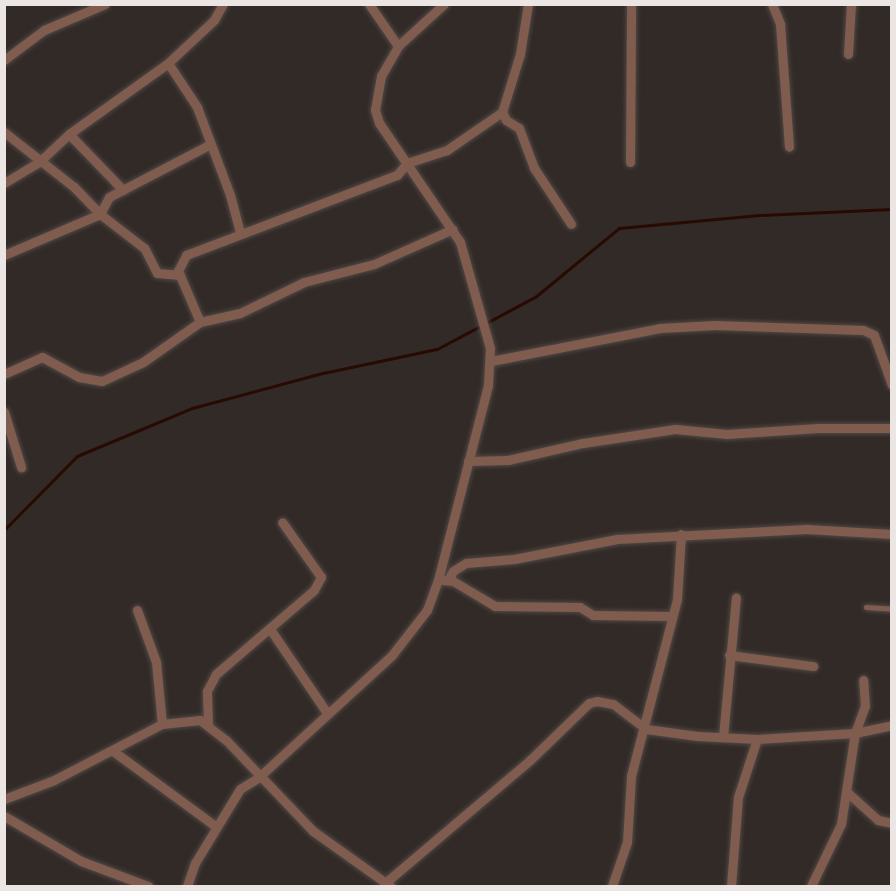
<!DOCTYPE html>
<style>
body{margin:0}
#map{position:relative;width:896px;height:891px;overflow:hidden;background:#322a27;font-family:Poppins,sans-serif}
div>[style]{position:absolute}
[style*='--x']{left:calc(var(--x)*1px);top:calc(var(--y)*1px);width:calc(var(--w)*1px);rotate:calc(var(--a)*1deg)}
.stream>*{height:3px;margin:-1.5px;padding:0 1.5px;transform-origin:1.5px;border-radius:1.5px;background:#290a02}
.roads{filter:drop-shadow(0 0 2px #504845) drop-shadow(0 0 2px #504845)}
.service>*{height:4.5px;margin:-2.25px;padding:0 2.25px;transform-origin:2.25px;border-radius:2.25px;background:#805c4f}
.minor>*{height:9px;margin:-4.5px;padding:0 4.5px;transform-origin:4.5px;border-radius:4.5px;background:#805c4f}
span{translate:-50% -50%;white-space:nowrap;text-align:center;line-height:1.15;-webkit-text-stroke:6px #28201e;paint-order:stroke}
.frame{position:absolute;inset:0;border:6px solid #ebe6e4;pointer-events:none}
</style>
<div id="map">
<div class="stream">
<div style="--x:4;--y:530;--w:104;--a:-45.4"></div>
<div style="--x:77;--y:456;--w:125;--a:-22.7"></div>
<div style="--x:192;--y:408;--w:136;--a:-15"></div>
<div style="--x:323;--y:373;--w:116;--a:-11.9"></div>
<div style="--x:437;--y:349;--w:111;--a:-28"></div>
<div style="--x:535;--y:297;--w:109;--a:-39.4"></div>
<div style="--x:619;--y:228;--w:141;--a:-5.3"></div>
<div style="--x:759;--y:215;--w:133;--a:-2.6"></div>
</div>
<div class="roads">
<div class="service">
<div style="--x:866;--y:607;--w:26;--a:4"></div>
</div>
<div class="minor">
<div style="--x:369;--y:4;--w:51;--a:55.4"></div>
<div style="--x:528;--y:4;--w:51;--a:99.1"></div>
<div style="--x:520;--y:54;--w:61;--a:107.2"></div>
<div style="--x:502;--y:112;--w:9;--a:63"></div>
<div style="--x:506;--y:120;--w:15;--a:32"></div>
<div style="--x:519;--y:128;--w:43;--a:69.4"></div>
<div style="--x:534;--y:168;--w:67;--a:56.5"></div>
<div style="--x:772;--y:4;--w:22;--a:68"></div>
<div style="--x:780;--y:24;--w:123;--a:85.8"></div>
<div style="--x:848;--y:54;--w:50;--a:-86.6"></div>
<div style="--x:4;--y:60;--w:50;--a:-36.9"></div>
<div style="--x:44;--y:30;--w:66;--a:-23.1"></div>
<div style="--x:168;--y:63;--w:53;--a:56.6"></div>
<div style="--x:197;--y:107;--w:94;--a:69.4"></div>
<div style="--x:230;--y:195;--w:39;--a:75"></div>
<div style="--x:4;--y:132;--w:89;--a:38.2"></div>
<div style="--x:74;--y:187;--w:37;--a:46"></div>
<div style="--x:100;--y:214;--w:104;--a:156.9"></div>
<div style="--x:69;--y:134;--w:78;--a:46"></div>
<div style="--x:630;--y:162;--w:158;--a:-89.6"></div>
<div style="--x:4;--y:183;--w:41;--a:-31"></div>
<div style="--x:39;--y:162;--w:41;--a:-43"></div>
<div style="--x:69;--y:134;--w:122;--a:-35.6"></div>
<div style="--x:168;--y:63;--w:63;--a:-43.1"></div>
<div style="--x:214;--y:20;--w:18;--a:-61"></div>
<div style="--x:180;--y:275;--w:23;--a:-175"></div>
<div style="--x:157;--y:273;--w:28;--a:-117"></div>
<div style="--x:144;--y:248;--w:56;--a:-142.3"></div>
<div style="--x:100;--y:214;--w:19;--a:-62"></div>
<div style="--x:109;--y:197;--w:113;--a:-27.5"></div>
<div style="--x:200;--y:322;--w:56;--a:-113.3"></div>
<div style="--x:178;--y:271;--w:18;--a:-63"></div>
<div style="--x:186;--y:255;--w:226;--a:-20.8"></div>
<div style="--x:397;--y:175;--w:16;--a:-50"></div>
<div style="--x:407;--y:163;--w:42;--a:-18"></div>
<div style="--x:447;--y:150;--w:67;--a:-34.6"></div>
<div style="--x:491;--y:361;--w:172;--a:-11"></div>
<div style="--x:660;--y:328;--w:55;--a:-3.1"></div>
<div style="--x:715;--y:325;--w:148;--a:1.9"></div>
<div style="--x:863;--y:330;--w:12;--a:24"></div>
<div style="--x:874;--y:335;--w:53;--a:70.2"></div>
<div style="--x:4;--y:374;--w:42;--a:-24.1"></div>
<div style="--x:42;--y:357;--w:42;--a:28.4"></div>
<div style="--x:79;--y:377;--w:23;--a:10"></div>
<div style="--x:102;--y:381;--w:45;--a:-24.9"></div>
<div style="--x:143;--y:362;--w:70;--a:-35.1"></div>
<div style="--x:200;--y:322;--w:41;--a:-12.7"></div>
<div style="--x:240;--y:313;--w:71;--a:-25.8"></div>
<div style="--x:304;--y:282;--w:72;--a:-14.4"></div>
<div style="--x:374;--y:264;--w:86;--a:-23.9"></div>
<div style="--x:4;--y:412;--w:58;--a:72.8"></div>
<div style="--x:468;--y:461;--w:40;--a:-1.4"></div>
<div style="--x:508;--y:460;--w:77;--a:-12.8"></div>
<div style="--x:583;--y:443;--w:93;--a:-8.7"></div>
<div style="--x:675;--y:429;--w:52;--a:5.5"></div>
<div style="--x:727;--y:434;--w:91;--a:-3.8"></div>
<div style="--x:818;--y:428;--w:74;--a:0"></div>
<div style="--x:443;--y:580;--w:10;--a:6"></div>
<div style="--x:453;--y:581;--w:49;--a:30.8"></div>
<div style="--x:495;--y:606;--w:85;--a:0.7"></div>
<div style="--x:580;--y:607;--w:15;--a:32"></div>
<div style="--x:593;--y:615;--w:78;--a:0.7"></div>
<div style="--x:448;--y:580;--w:10;--a:-61"></div>
<div style="--x:453;--y:571;--w:15;--a:-32"></div>
<div style="--x:466;--y:563;--w:48;--a:-4.8"></div>
<div style="--x:514;--y:559;--w:105;--a:-11"></div>
<div style="--x:617;--y:539;--w:190;--a:-3"></div>
<div style="--x:807;--y:529;--w:85;--a:3.4"></div>
<div style="--x:137;--y:610;--w:55;--a:69.9"></div>
<div style="--x:156;--y:662;--w:62;--a:84.5"></div>
<div style="--x:270;--y:629;--w:102;--a:55.8"></div>
<div style="--x:729;--y:655;--w:85;--a:7.5"></div>
<div style="--x:208;--y:723;--w:32;--a:-92"></div>
<div style="--x:207;--y:691;--w:19;--a:-62"></div>
<div style="--x:216;--y:674;--w:129;--a:-40.6"></div>
<div style="--x:314;--y:590;--w:15;--a:-62"></div>
<div style="--x:321;--y:577;--w:67;--a:-125.3"></div>
<div style="--x:723;--y:737;--w:140;--a:-84.7"></div>
<div style="--x:113;--y:751;--w:127;--a:36.3"></div>
<div style="--x:848;--y:793;--w:40;--a:42"></div>
<div style="--x:878;--y:820;--w:14;--a:12"></div>
<div style="--x:4;--y:799;--w:53;--a:-20.8"></div>
<div style="--x:54;--y:780;--w:122;--a:-27.4"></div>
<div style="--x:162;--y:724;--w:38;--a:-6"></div>
<div style="--x:200;--y:720;--w:33;--a:38"></div>
<div style="--x:226;--y:740;--w:126;--a:46.3"></div>
<div style="--x:313;--y:831;--w:95;--a:35.5"></div>
<div style="--x:4;--y:816;--w:89;--a:30.3"></div>
<div style="--x:81;--y:861;--w:72;--a:20.5"></div>
<div style="--x:385;--y:883;--w:190;--a:-40.3"></div>
<div style="--x:530;--y:760;--w:82;--a:-44"></div>
<div style="--x:589;--y:703;--w:8;--a:-14"></div>
<div style="--x:597;--y:701;--w:16;--a:11"></div>
<div style="--x:613;--y:704;--w:41;--a:37.1"></div>
<div style="--x:646;--y:729;--w:52;--a:7.7"></div>
<div style="--x:698;--y:736;--w:59;--a:2.9"></div>
<div style="--x:757;--y:739;--w:98;--a:-3.5"></div>
<div style="--x:855;--y:733;--w:38;--a:-12"></div>
<div style="--x:187;--y:886;--w:24;--a:-71"></div>
<div style="--x:195;--y:863;--w:87;--a:-58.7"></div>
<div style="--x:240;--y:789;--w:22;--a:-32"></div>
<div style="--x:259;--y:777;--w:180;--a:-42.5"></div>
<div style="--x:392;--y:655;--w:57;--a:-52.1"></div>
<div style="--x:427;--y:610;--w:32;--a:-70"></div>
<div style="--x:438;--y:580;--w:201;--a:-75.6"></div>
<div style="--x:488;--y:385;--w:37;--a:-87"></div>
<div style="--x:490;--y:348;--w:110;--a:-105.8"></div>
<div style="--x:460;--y:242;--w:144;--a:-124.2"></div>
<div style="--x:379;--y:123;--w:14;--a:-107"></div>
<div style="--x:375;--y:110;--w:35;--a:-80"></div>
<div style="--x:381;--y:76;--w:34;--a:-60"></div>
<div style="--x:398;--y:46;--w:62;--a:-42.4"></div>
<div style="--x:612;--y:886;--w:46;--a:-71.2"></div>
<div style="--x:627;--y:842;--w:66;--a:-86.5"></div>
<div style="--x:631;--y:776;--w:183;--a:-75.4"></div>
<div style="--x:677;--y:599;--w:65;--a:-86.5"></div>
<div style="--x:731;--y:886;--w:89;--a:-85.5"></div>
<div style="--x:738;--y:797;--w:61;--a:-71.9"></div>
<div style="--x:811;--y:886;--w:69;--a:-64.2"></div>
<div style="--x:841;--y:824;--w:92;--a:-81.3"></div>
<div style="--x:855;--y:733;--w:29;--a:-70"></div>
<div style="--x:865;--y:706;--w:26;--a:-94"></div>
</div>
</div>
<div class="frame"></div>
</div>
